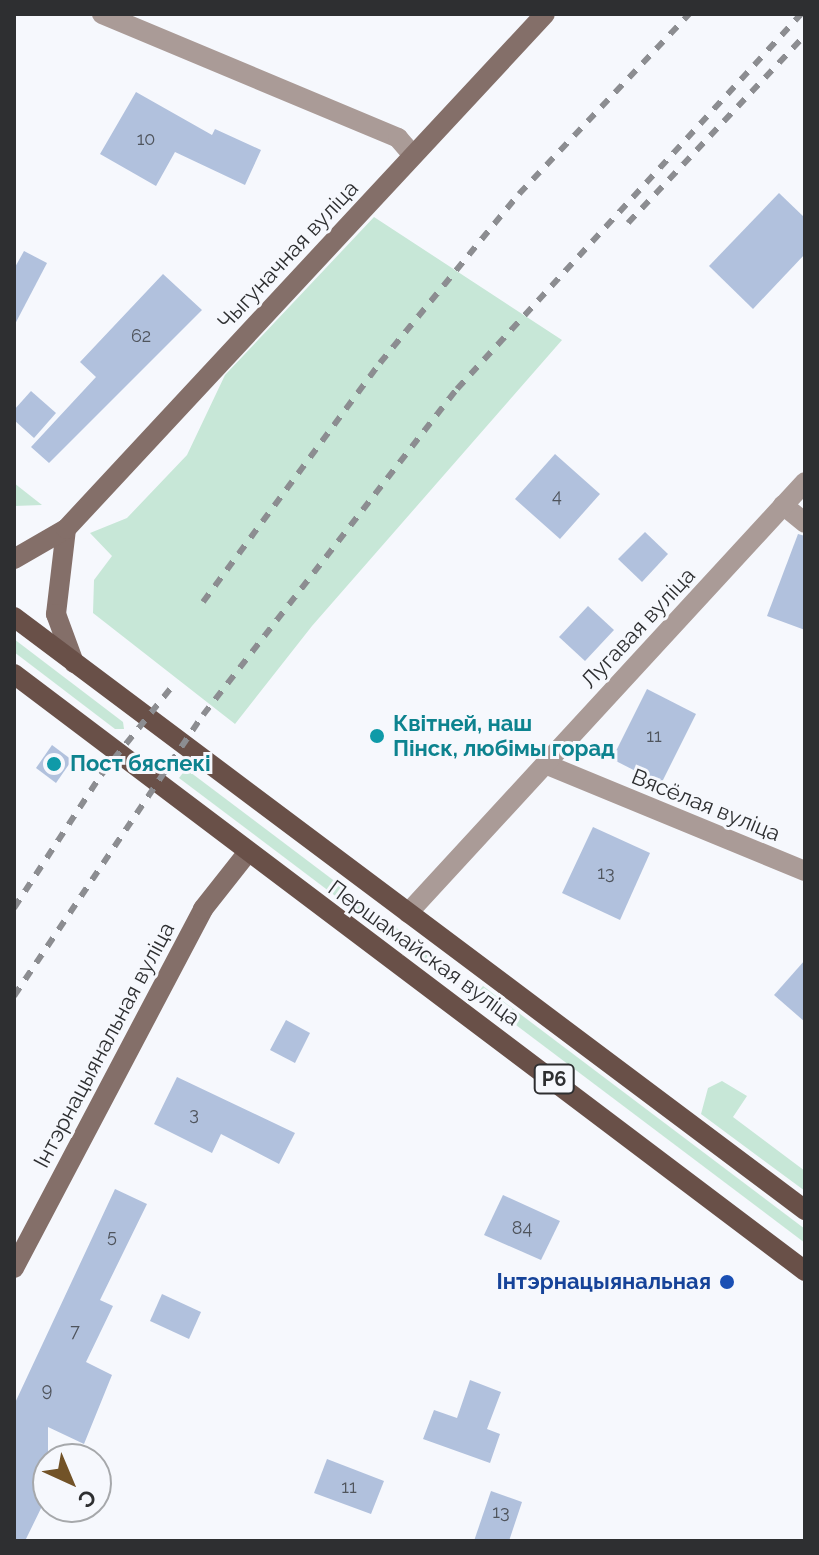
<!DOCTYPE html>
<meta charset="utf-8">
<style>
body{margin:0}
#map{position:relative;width:819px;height:1555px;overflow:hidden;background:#f6f8fd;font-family:Raleway,sans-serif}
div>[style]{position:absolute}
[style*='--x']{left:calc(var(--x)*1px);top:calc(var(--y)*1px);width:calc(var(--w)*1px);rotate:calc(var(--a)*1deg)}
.green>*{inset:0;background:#c7e7d7}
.building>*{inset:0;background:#b1c1dd}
.street>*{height:20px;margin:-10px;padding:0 10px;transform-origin:10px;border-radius:10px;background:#aa9b97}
.secondary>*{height:20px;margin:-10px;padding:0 10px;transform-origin:10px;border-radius:10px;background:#846f69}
.primary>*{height:20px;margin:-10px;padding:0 10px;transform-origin:10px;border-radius:10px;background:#695048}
.rail>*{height:6px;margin-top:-3px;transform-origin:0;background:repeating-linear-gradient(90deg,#8c8d91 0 10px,transparent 0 20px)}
.dots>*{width:22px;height:22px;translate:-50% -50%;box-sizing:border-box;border:4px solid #f6f8fd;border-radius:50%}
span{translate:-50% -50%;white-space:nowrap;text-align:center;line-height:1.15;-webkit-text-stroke:6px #f6f8fd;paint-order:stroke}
.number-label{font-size:18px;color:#4f545c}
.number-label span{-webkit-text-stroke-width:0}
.shield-label span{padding:2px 6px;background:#f6f8fd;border:2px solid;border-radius:6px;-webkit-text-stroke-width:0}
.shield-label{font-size:20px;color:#2e2f31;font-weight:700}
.street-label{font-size:22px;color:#2e2f31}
.culture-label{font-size:22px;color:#0d838f;font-weight:700}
.left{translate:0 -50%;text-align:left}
.transit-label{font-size:22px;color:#164399;font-weight:700}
.right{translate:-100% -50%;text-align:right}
.frame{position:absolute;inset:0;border:16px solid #2e2f31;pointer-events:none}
.north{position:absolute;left:32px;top:1443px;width:80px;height:80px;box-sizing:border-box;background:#f6f8fd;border:2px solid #a6a8ab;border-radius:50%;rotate:136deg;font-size:22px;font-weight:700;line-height:32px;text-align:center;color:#2e2f31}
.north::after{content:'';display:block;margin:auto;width:28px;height:36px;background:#725328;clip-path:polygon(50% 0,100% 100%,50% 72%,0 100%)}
</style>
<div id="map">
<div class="green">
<div style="clip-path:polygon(374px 217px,562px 340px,312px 626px,235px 724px,93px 613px,94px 580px,112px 556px,90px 533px,127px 518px,187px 455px,225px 375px)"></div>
<div style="clip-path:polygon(14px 483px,42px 505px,14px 506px)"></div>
<div style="clip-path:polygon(14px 639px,123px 722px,124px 729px,115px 729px,14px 652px)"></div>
<div style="clip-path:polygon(186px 769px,447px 966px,440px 975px,179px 778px)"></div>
<div style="clip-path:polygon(483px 986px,805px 1229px,805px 1243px,476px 995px)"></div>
<div style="clip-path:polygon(722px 1081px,747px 1096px,733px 1117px,805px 1171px,805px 1191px,701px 1114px,708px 1088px)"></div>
</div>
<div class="building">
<div style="clip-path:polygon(136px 92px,212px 135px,215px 129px,261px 150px,245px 185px,175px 152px,156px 186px,100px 154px)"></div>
<div style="clip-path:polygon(779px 193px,805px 218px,805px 254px,753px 309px,709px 266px)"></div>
<div style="clip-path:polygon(24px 251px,47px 263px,14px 326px,14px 269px)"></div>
<div style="clip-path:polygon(163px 274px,202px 310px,49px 463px,31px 447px,96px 377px,80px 362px)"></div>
<div style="clip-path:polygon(31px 391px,56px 413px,34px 438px,14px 420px,14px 410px)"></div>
<div style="clip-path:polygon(555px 454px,600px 494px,560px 539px,515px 499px)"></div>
<div style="clip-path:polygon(645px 532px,668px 554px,642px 582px,618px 559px)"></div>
<div style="clip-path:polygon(798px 534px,805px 536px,805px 630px,767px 616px)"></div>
<div style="clip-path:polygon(588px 606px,614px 630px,585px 661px,559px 637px)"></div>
<div style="clip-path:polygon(647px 689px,696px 714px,661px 784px,612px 759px)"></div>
<div style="clip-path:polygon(52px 745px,72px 760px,56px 783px,36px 768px)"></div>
<div style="clip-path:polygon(593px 827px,650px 853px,620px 920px,562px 893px)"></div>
<div style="clip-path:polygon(805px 960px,805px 1022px,774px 995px)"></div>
<div style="clip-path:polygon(286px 1020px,310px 1033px,295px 1063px,270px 1050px)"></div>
<div style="clip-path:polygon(177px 1077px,295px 1133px,279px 1164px,221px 1134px,212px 1153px,154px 1124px)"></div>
<div style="clip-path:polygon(115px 1189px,147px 1204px,100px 1300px,113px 1306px,86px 1362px,112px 1375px,84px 1444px,48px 1427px,48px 1494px,25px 1541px,14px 1541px,14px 1405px)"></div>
<div style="clip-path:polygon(503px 1195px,560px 1221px,541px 1260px,484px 1235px)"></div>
<div style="clip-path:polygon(162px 1294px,201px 1312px,189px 1339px,150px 1321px)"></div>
<div style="clip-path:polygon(470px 1380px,501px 1392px,487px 1429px,500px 1434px,490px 1463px,423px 1439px,434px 1410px,457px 1418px)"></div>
<div style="clip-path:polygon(327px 1459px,384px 1481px,371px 1514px,314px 1493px)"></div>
<div style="clip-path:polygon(491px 1491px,522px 1502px,509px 1541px,474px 1541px)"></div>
</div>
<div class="street">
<div style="--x:102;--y:14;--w:321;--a:22.7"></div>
<div style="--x:398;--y:138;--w:23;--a:49"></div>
<div style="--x:783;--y:505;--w:28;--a:39"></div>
<div style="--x:545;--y:764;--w:281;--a:22.4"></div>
<div style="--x:408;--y:913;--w:586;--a:-47.35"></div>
</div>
<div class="secondary">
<div style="--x:66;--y:529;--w:86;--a:96.7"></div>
<div style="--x:56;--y:614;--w:52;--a:69.8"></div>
<div style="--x:14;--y:559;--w:60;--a:-30"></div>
<div style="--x:66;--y:529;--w:703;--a:-47.07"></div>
<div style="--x:14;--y:1268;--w:406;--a:-62.2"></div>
<div style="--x:203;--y:909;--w:73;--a:-51.7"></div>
</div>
<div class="primary">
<div style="--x:14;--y:617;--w:989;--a:36.86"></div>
<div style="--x:14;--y:674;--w:991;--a:37.04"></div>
</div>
<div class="rail">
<div style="--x:628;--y:223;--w:258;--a:-46.7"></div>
<div style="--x:203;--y:602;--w:297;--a:-53.5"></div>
<div style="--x:380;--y:363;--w:219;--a:-50.6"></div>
<div style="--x:519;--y:194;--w:248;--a:-46.6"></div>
<div style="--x:14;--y:908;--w:159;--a:-56.8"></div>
<div style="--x:101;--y:775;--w:112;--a:-51.2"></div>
<div style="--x:14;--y:996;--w:339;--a:-56.1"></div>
<div style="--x:203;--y:715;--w:413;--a:-52.1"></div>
<div style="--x:457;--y:389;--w:509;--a:-47.47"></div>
</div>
<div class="dots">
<div style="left:377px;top:736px;background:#0f9aa8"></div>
<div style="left:54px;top:764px;background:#0f9aa8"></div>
<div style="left:727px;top:1282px;background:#1a4fb4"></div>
</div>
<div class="number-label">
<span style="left:146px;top:139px">10</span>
<span style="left:141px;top:336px">62</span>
<span style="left:557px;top:496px">4</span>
<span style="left:654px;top:736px">11</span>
<span style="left:606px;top:873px">13</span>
<span style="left:194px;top:1114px">3</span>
<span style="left:522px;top:1228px">84</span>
<span style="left:112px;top:1236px">5</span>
<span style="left:75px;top:1331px">7</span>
<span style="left:47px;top:1390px">9</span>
<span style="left:349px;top:1487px">11</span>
<span style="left:501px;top:1512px">13</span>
</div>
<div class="shield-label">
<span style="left:554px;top:1079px">Р6</span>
</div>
<div class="street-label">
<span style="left:288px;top:255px;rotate:-47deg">Чыгуначная вуліца</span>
<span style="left:638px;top:628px;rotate:-47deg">Лугавая вуліца</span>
<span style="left:706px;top:805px;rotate:22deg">Вясёлая вуліца</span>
<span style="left:424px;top:953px;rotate:36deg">Першамайская вуліца</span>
<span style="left:104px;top:1045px;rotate:-62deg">Інтэрнацыянальная вуліца</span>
</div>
<div class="culture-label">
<span class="left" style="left:393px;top:736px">Квітней, наш<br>Пінск, любімы горад</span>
<span class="left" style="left:70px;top:764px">Пост бяспекі</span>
</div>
<div class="transit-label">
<span class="right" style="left:711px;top:1282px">Інтэрнацыянальная</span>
</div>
<div class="frame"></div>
<div class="north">С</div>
</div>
